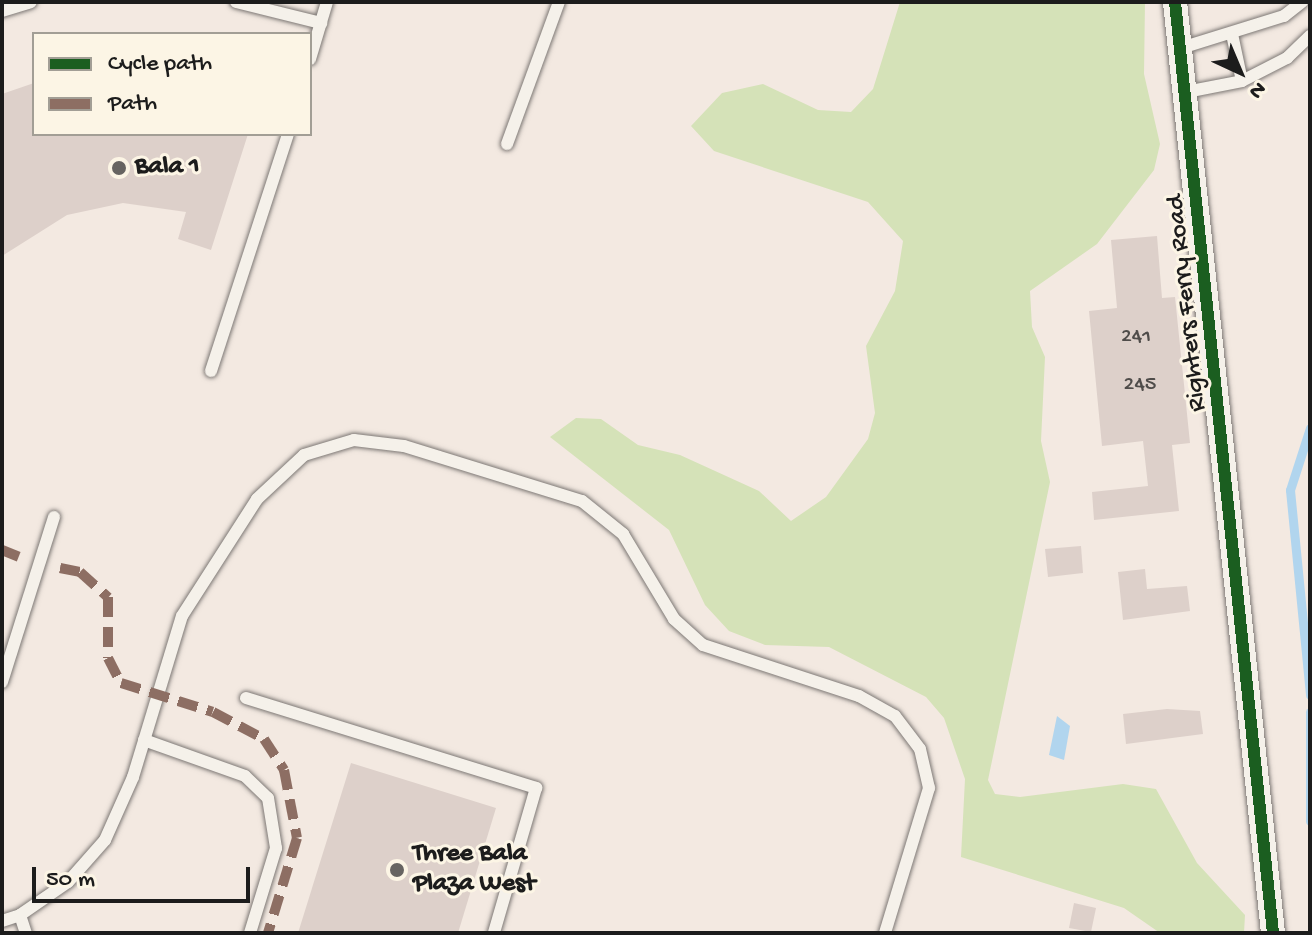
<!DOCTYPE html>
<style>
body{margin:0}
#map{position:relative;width:1312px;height:935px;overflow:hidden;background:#f3e9e1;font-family:"Gochi Hand",sans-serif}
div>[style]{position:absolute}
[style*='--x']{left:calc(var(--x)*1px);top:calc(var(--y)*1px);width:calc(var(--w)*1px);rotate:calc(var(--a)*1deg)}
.green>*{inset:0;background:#d5e2b8}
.water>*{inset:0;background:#b1d5ee}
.stream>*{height:9px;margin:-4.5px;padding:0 4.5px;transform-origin:4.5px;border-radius:4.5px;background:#b1d5ee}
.building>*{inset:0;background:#ddd0ca}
.roads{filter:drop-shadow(0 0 2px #7d7875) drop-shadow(0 0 2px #7d7875)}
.service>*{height:12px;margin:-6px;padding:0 6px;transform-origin:6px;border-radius:6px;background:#f5f1ea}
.minor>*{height:24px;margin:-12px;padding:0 12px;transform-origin:12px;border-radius:12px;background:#f5f1ea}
.quiet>*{height:10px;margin-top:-5px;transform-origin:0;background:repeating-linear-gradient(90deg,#8d6e63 0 20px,transparent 0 30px)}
.cycleway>*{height:12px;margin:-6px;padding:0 6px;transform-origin:6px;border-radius:6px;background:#1b5e20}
.dots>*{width:22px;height:22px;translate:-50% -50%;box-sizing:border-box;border:4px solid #fcf5e5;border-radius:50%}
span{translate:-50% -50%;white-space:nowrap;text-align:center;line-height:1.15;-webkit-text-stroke:6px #fcf5e5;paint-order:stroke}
.number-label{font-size:22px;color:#4f4c4a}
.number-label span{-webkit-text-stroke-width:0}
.poi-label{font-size:26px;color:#1c1c1c;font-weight:700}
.left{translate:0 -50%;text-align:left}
.street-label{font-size:26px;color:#1c1c1c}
.frame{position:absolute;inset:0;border:4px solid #1c1c1c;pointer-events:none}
.legend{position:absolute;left:32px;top:32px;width:280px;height:104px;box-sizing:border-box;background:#fcf5e5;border:2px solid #a29e95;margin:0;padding:10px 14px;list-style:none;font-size:24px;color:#1c1c1c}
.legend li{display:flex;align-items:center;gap:16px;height:40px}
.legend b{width:40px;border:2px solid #a29e95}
.north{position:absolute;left:1200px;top:32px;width:80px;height:80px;-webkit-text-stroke:6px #fcf5e5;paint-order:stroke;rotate:136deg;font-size:22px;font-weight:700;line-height:32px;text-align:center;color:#1c1c1c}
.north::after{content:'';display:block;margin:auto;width:28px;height:36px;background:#1c1c1c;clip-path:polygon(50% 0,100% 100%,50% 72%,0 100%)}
.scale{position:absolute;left:32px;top:867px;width:218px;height:36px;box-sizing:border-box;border:4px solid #1c1c1c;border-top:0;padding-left:10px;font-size:24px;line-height:28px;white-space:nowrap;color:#1c1c1c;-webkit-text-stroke:6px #fcf5e5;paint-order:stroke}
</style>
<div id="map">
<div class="green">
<div style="clip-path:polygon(900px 2px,1145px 2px,1144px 74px,1160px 144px,1154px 170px,1097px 244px,1030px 291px,1032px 327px,1045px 357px,1041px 441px,1050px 482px,988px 780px,995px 794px,1020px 797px,1123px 784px,1156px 789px,1197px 863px,1245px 915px,1244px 933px,1160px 933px,1124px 908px,961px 857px,965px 779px,944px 718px,926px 697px,829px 647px,765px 645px,729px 631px,705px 605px,669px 530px,550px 437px,576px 418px,601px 419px,638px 445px,680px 455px,759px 491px,791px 521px,826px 497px,868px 439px,875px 413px,866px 346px,895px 291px,903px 241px,868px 202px,714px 151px,691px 126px,722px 93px,763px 84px,818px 110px,851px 112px,873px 89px)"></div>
</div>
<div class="water">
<div style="clip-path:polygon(1057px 716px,1070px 726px,1064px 760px,1049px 755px)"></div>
</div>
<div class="stream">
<div style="--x:1310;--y:428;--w:65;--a:107.9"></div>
<div style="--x:1290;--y:490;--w:206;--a:84.4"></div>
<div style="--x:1310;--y:712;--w:109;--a:90"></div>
</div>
<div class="building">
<div style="clip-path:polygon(34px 83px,34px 134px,248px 134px,211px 250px,178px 239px,186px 212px,123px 203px,67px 215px,2px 256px,2px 94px)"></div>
<div style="clip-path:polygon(1157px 236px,1162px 298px,1175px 297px,1190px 443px,1172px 445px,1179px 511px,1094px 520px,1092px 492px,1148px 486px,1143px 441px,1102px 446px,1089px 311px,1117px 308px,1111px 240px)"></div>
<div style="clip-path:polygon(1081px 546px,1083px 573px,1048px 577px,1045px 549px)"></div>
<div style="clip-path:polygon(1145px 569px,1147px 589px,1187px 586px,1190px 611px,1123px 620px,1118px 572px)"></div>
<div style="clip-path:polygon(1167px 709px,1200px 711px,1203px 734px,1126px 744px,1123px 714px)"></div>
<div style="clip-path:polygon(351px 763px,496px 808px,458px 933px,298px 933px)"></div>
<div style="clip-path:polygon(1074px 903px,1096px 908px,1091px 932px,1069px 928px)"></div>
</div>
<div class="roads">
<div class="service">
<div style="--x:236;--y:2;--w:88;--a:13.9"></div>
<div style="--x:2;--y:11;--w:30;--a:-17"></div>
<div style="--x:1232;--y:34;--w:48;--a:78"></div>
<div style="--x:1181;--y:48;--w:108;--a:-17.3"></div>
<div style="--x:1284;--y:16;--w:23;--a:-38"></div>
<div style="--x:310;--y:59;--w:59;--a:-73.4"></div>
<div style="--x:1186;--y:92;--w:57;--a:-11.1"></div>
<div style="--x:1242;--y:81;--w:51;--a:-27.1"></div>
<div style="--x:1287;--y:58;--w:32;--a:-44"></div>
<div style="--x:507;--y:144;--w:151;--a:-69.9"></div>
<div style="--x:211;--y:371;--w:249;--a:-72"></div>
<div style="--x:2;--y:682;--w:173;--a:-72.5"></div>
<div style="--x:246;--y:698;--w:304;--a:17.2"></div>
<div style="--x:536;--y:788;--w:151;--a:106.2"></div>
<div style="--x:144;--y:740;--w:107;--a:19.6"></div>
<div style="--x:245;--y:776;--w:32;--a:44"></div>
<div style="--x:268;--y:798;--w:51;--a:80.9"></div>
<div style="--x:276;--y:848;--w:89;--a:107"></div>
<div style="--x:20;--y:915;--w:58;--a:-34.5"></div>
<div style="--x:68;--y:882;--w:56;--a:-48.6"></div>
<div style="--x:105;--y:840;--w:69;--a:-66"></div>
<div style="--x:133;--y:777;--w:168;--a:-73.1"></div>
<div style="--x:182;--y:616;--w:139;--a:-57.3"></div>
<div style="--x:257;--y:499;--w:64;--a:-43.1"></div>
<div style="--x:304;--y:455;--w:52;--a:-16.7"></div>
<div style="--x:354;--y:440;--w:50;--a:6.8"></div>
<div style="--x:404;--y:446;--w:186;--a:17.2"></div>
<div style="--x:582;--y:501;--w:53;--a:38.8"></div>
<div style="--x:623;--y:534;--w:99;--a:59"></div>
<div style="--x:674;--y:619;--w:39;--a:42"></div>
<div style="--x:703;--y:645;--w:164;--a:18.1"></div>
<div style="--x:859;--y:696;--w:41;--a:29.1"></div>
<div style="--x:895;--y:716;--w:41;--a:52.9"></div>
<div style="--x:920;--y:749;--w:40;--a:77"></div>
<div style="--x:929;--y:788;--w:152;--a:106.9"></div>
<div style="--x:2;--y:921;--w:19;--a:-18"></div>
<div style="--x:20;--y:915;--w:19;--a:72"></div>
</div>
<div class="minor">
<div style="--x:1175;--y:2;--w:936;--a:83.99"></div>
</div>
</div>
<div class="quiet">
<div style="--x:2;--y:550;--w:18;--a:22"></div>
<div style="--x:60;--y:568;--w:20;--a:11"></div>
<div style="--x:80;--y:572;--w:38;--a:42"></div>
<div style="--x:108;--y:597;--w:61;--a:90"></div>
<div style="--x:108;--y:658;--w:28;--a:63"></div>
<div style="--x:121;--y:683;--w:96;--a:17.5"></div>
<div style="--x:213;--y:712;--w:58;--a:27.9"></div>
<div style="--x:264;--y:739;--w:37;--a:57"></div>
<div style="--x:284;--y:770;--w:69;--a:79.2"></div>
<div style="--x:297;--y:838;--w:99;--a:107"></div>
</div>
<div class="cycleway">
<div style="--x:1175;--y:2;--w:936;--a:83.99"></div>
</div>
<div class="dots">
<div style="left:119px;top:168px;background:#676461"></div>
<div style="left:397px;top:870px;background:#676461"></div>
</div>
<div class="number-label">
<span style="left:1136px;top:338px">241</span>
<span style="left:1140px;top:386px">245</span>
</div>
<div class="poi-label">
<span class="left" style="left:135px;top:168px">Bala 1</span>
<span class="left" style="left:413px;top:870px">Three Bala<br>Plaza West</span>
</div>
<div class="street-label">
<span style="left:1188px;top:303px;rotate:-96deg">Righters Ferry Road</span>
</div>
<div class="frame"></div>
<ul class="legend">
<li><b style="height:10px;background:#1b5e20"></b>Cycle path</li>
<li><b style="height:10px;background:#8d6e63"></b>Path</li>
</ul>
<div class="north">N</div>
<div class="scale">50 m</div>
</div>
